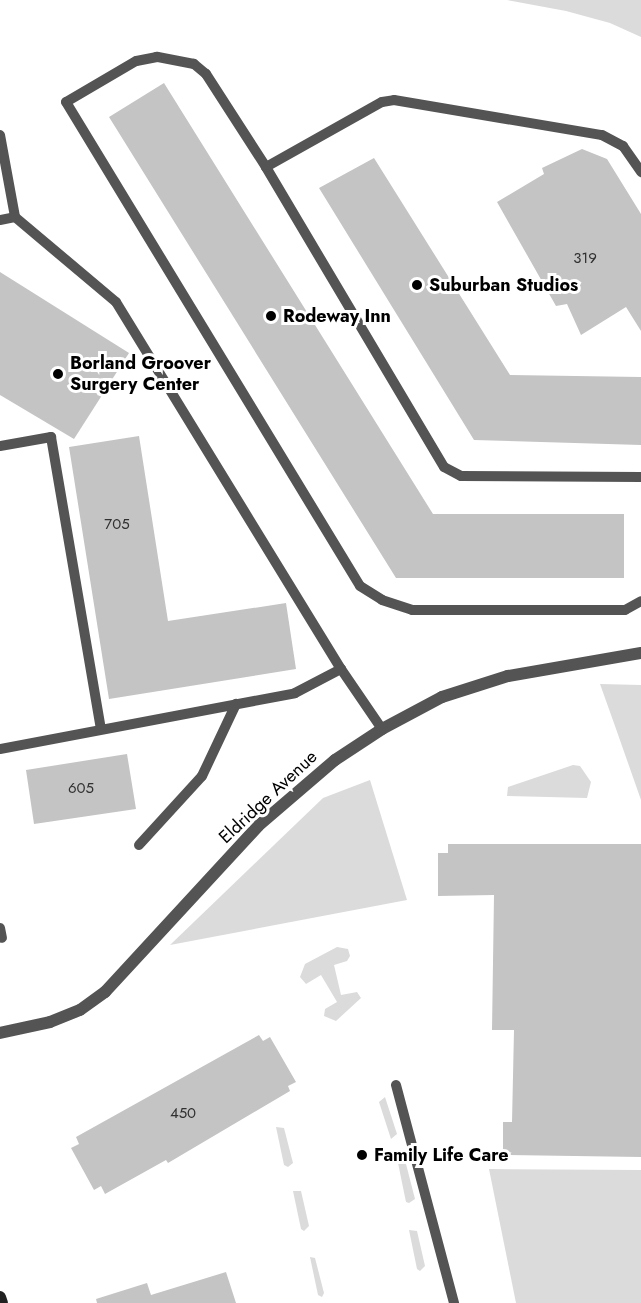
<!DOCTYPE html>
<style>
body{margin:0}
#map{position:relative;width:641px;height:1303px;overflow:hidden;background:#fff;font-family:Jost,sans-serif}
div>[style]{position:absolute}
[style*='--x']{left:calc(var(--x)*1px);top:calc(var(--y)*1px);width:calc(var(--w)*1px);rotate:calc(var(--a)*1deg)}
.green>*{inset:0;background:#dbdbdb}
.building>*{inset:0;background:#c4c4c4}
.lane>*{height:10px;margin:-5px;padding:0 5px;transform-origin:5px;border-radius:5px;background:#545454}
.street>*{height:12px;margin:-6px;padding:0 6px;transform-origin:6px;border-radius:6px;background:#545454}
.secondary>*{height:12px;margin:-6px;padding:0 6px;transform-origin:6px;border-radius:6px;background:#212121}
.dots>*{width:16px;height:16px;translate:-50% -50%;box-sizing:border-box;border:3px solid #fff;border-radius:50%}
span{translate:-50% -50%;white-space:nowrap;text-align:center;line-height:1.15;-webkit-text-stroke:6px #fff;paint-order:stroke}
.number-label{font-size:15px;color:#313131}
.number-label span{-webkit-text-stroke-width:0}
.poi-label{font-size:18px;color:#000;font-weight:700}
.left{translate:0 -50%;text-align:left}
.street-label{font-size:18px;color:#000}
</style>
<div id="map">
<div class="green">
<div style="clip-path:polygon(507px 0,641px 0,641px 37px,610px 23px,566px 11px)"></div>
<div style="clip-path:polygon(600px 684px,641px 685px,641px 800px,615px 726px)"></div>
<div style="clip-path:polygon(573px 765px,580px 766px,591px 782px,587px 798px,507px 796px,508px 787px)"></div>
<div style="clip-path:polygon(370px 780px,407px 900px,170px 945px,323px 798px)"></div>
<div style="clip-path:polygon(337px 947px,348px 949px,350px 956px,347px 961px,334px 965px,341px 995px,357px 992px,361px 998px,336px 1021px,324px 1016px,325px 1009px,337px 1002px,321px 975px,306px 984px,300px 977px,305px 964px)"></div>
<div style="clip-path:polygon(385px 1097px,397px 1134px,391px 1139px,379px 1102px)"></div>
<div style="clip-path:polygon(276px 1127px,284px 1128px,293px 1163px,288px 1167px,284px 1165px)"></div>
<div style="clip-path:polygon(398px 1163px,406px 1164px,415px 1199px,409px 1203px,406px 1202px)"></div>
<div style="clip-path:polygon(489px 1169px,641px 1170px,641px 1303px,516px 1303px)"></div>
<div style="clip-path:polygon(293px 1191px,301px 1191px,309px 1226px,304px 1231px,301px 1229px)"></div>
<div style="clip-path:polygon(409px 1230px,417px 1231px,425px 1266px,420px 1271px,417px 1269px)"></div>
<div style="clip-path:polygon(310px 1257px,315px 1258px,324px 1293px,322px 1297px,318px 1295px)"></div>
</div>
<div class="building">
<div style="clip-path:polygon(164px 83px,433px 514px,624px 514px,624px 578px,396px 578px,109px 117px)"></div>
<div style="clip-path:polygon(582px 149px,607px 159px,641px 214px,641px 331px,626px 307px,581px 335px,567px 304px,556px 306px,497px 202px,544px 174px,542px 168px)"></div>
<div style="clip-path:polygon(374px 158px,510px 375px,641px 377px,641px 445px,474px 440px,319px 188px)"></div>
<div style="clip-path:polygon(0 272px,129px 353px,74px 439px,0 395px)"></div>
<div style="clip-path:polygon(139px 436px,168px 621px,286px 603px,296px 669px,109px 699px,69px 447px)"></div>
<div style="clip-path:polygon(127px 754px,136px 809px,34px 824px,26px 770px)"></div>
<div style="clip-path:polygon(448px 844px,641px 844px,641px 1157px,503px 1155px,503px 1122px,512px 1122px,514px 1030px,492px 1030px,494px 895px,438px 896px,438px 853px,448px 853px)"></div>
<div style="clip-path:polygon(259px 1035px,263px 1041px,270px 1037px,296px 1082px,288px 1086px,290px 1091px,168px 1163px,166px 1160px,105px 1194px,101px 1186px,94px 1190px,71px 1148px,79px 1144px,76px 1137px)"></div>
<div style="clip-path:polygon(226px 1272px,236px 1303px,97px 1303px,96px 1299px,147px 1283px,151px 1295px)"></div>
</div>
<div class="lane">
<div style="--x:0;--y:135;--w:83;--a:79.6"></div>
<div style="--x:15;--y:217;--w:132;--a:40.1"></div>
<div style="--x:116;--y:302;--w:430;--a:58.5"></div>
<div style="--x:341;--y:669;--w:73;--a:55.7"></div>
<div style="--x:266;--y:167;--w:133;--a:-29.3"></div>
<div style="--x:382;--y:102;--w:12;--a:-9"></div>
<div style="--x:394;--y:100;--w:211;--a:9.6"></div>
<div style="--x:602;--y:135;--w:24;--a:28"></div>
<div style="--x:623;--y:146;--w:32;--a:55"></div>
<div style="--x:0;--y:220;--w:15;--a:-11"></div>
<div style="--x:0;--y:446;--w:52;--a:-10"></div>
<div style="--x:51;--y:437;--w:296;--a:80.3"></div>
<div style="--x:641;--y:477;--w:180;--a:-179.7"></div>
<div style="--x:461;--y:476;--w:19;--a:-152"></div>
<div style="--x:444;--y:467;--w:349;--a:-120.7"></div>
<div style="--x:266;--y:167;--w:111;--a:-122.8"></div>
<div style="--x:206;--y:74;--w:16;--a:-140"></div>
<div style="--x:194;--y:64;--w:38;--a:-169"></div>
<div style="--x:157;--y:57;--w:21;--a:169"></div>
<div style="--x:136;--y:61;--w:81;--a:149.6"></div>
<div style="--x:66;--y:102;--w:566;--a:58.72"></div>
<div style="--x:360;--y:586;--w:26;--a:32"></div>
<div style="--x:382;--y:600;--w:32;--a:18"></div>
<div style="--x:412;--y:610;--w:213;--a:0"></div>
<div style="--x:625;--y:610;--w:18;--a:-29"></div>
<div style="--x:0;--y:749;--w:300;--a:-10.7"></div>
<div style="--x:295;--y:693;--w:52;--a:-27.6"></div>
<div style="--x:139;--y:845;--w:93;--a:-47.6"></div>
<div style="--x:202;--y:776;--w:80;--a:-64.7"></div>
<div style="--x:0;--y:928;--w:10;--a:79"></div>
<div style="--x:396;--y:1085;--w:226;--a:75.1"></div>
</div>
<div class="street">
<div style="--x:0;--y:1033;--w:51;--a:-12.4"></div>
<div style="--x:50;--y:1022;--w:32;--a:-22"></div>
<div style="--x:80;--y:1010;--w:31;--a:-36"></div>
<div style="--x:105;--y:992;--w:226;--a:-47.3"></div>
<div style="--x:258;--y:826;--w:101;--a:-40.6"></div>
<div style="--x:335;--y:760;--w:56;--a:-33.4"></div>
<div style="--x:382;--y:729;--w:68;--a:-28.1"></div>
<div style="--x:442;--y:697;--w:69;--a:-17.7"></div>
<div style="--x:508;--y:676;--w:135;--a:-9.8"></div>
</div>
<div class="secondary">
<div style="--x:0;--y:1297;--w:6;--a:72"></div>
</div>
<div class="dots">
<div style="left:417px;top:285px;background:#000"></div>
<div style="left:271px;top:316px;background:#000"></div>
<div style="left:58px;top:374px;background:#000"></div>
<div style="left:362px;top:1155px;background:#000"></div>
</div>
<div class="number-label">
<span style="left:585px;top:259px">319</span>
<span style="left:117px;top:525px">705</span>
<span style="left:81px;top:789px">605</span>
<span style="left:183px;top:1114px">450</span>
</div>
<div class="poi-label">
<span class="left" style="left:429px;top:285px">Suburban Studios</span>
<span class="left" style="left:283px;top:316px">Rodeway Inn</span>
<span class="left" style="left:70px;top:374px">Borland Groover<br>Surgery Center</span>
<span class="left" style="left:374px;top:1155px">Family Life Care</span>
</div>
<div class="street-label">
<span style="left:268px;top:797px;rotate:-43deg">Eldridge Avenue</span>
</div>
</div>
